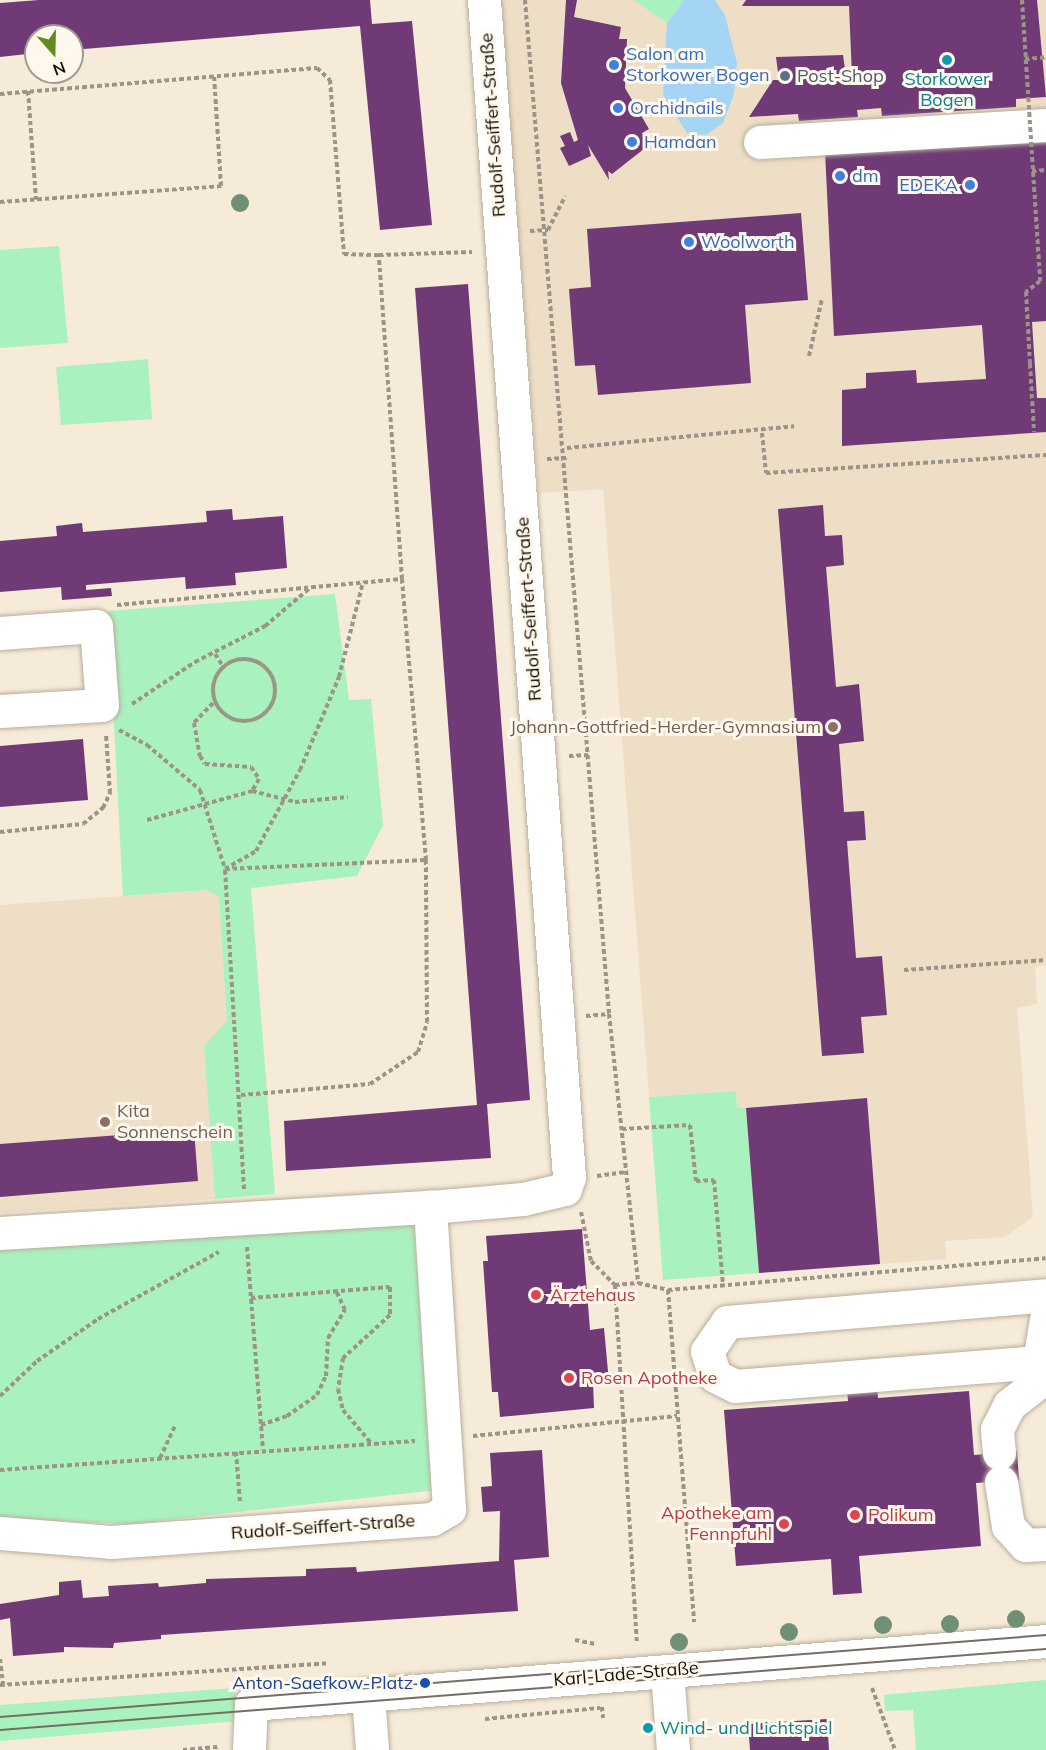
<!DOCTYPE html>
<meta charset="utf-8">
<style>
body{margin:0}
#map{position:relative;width:1046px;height:1750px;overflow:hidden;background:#f6ebd8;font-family:Mulish,sans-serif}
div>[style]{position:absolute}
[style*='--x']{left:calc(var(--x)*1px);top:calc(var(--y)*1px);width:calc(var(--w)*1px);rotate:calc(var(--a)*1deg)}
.built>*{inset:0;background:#eddec5}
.green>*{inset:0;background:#aaf1c0}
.water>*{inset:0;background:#a4d5f5}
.building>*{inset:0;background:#6f3a76}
.path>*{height:4px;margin-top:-2px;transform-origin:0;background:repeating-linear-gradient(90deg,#9c9486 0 4.5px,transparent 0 7.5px)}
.path>.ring{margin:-2px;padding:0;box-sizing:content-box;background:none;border:4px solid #9c9486;border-radius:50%}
.roads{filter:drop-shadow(0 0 2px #b9ae9d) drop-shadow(0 0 2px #b9ae9d)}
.minor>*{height:33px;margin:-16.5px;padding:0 16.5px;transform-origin:16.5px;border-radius:16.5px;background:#fff}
.tram>*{height:1.5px;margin:-0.75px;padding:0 0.75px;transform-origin:0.75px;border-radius:0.75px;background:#756e63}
.path-bridge>*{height:4px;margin-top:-2px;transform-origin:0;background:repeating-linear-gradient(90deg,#9c9486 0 4.5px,transparent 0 7.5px)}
.trees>*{width:18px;height:18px;margin:-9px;border-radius:50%;background:#6f9074}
.dots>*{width:16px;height:16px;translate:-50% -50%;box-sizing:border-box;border:3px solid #fff8ed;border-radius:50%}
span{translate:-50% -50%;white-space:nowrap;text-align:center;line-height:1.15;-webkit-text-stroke:6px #fff8ed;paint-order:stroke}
.shop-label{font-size:18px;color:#366cbe}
.left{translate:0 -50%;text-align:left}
.right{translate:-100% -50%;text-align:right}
.service-label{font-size:18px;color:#4e5e75}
.culture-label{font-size:18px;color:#0d838f}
.street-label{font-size:18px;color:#14100a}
.education-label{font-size:18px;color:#785e54}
.health-label{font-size:18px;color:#be3a42}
.transit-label{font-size:18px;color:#164399}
.north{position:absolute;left:24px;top:24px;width:60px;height:60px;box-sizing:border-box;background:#fff8ed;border:2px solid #a19b92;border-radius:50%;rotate:160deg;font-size:16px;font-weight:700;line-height:24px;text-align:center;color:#14100a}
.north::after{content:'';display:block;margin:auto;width:21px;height:27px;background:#628d1d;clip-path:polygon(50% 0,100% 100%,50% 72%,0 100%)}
</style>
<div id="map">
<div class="built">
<div style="clip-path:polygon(500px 0,1046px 0,1046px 965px,1035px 967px,1037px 1004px,1017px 1008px,1033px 1217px,1005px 1237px,945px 1241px,947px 1259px,759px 1273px,746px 1108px,737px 1107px,736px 1091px,649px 1097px,603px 489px,539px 493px)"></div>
<div style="clip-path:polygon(208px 890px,219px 897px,227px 1022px,204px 1046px,215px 1199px,0 1213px,0 905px)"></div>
</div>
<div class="green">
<div style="clip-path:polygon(634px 0,684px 0,667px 23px)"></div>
<div style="clip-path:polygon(59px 246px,68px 343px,0 348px,0 250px)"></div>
<div style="clip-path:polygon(148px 359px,152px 419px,61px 425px,56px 367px)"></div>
<div style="clip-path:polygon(335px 594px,349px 700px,371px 699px,383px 825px,357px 876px,251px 888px,275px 1194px,215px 1199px,204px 1046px,227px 1021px,219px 897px,207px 890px,123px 896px,108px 611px)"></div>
<div style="clip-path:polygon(736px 1091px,737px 1107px,746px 1108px,759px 1273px,663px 1280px,649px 1097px)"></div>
<div style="clip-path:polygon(413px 1222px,437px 1490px,129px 1524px,0 1518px,0 1248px)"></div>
<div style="clip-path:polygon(1046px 1680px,1046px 1750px,916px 1750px,913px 1710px,885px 1711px,884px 1695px)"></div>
<div style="clip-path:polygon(235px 1688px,238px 1721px,0 1741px,0 1705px)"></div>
</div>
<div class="water">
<div style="clip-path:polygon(684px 0,715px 0,725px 15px,737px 63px,734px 94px,723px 123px,706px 135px,687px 133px,663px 95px,667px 23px)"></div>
</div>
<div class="building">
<div style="clip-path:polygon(39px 0,370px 0,372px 24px,412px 21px,432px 225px,380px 230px,360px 26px,72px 50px,72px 36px,36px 36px,36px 53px,0 57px,0 3px)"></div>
<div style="clip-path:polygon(566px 0,577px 0,574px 17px,621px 27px,619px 39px,627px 39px,625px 88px,649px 129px,642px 133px,649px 145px,612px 174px,608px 171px,609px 180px,588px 145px,591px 156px,569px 166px,560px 148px,565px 146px,560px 136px,570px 132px,574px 142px,578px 140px,561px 83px)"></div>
<div style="clip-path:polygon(746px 0,1037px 0,1046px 97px,1016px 99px,1016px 107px,882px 116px,881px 108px,857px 110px,858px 117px,799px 121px,798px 114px,749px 117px,773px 80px,779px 80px,776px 57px,843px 55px,846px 76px,852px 76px,849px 6px,742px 6px)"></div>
<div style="clip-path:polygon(1046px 136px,1046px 321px,1032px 322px,1037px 398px,1046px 398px,1046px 432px,842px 446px,842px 390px,866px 388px,866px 373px,916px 370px,917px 383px,986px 379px,982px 325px,834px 336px,825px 151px)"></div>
<div style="clip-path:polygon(801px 213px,808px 300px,745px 305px,751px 383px,598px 395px,595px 365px,575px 366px,569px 289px,591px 287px,587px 229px)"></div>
<div style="clip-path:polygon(468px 284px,530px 1100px,487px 1104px,491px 1158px,286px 1171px,284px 1121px,477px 1105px,415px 288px)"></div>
<div style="clip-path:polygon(823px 505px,825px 536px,842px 535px,844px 565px,826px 567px,836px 687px,859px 684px,864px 741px,839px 744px,844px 812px,864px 811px,866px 840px,847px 841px,856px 958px,882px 956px,887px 1015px,861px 1017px,864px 1053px,822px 1056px,778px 509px)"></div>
<div style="clip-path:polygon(232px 509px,233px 520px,283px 516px,287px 568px,235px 573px,236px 585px,186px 589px,185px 577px,86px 585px,86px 590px,111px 588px,112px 596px,62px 600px,61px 587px,0 592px,0 541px,57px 536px,56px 526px,82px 523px,83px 532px,207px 522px,206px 511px)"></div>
<div style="clip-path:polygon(83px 739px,88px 800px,0 807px,0 746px)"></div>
<div style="clip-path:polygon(867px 1098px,880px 1264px,759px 1273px,746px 1108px)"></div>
<div style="clip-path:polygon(146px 1126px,146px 1133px,194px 1130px,198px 1181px,0 1197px,0 1144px,120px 1135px,119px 1127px)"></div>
<div style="clip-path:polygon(582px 1229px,590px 1330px,604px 1328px,609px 1382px,593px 1383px,594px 1408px,500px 1417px,498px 1392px,492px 1392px,483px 1261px,488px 1261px,486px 1236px)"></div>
<div style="clip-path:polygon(875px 1360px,878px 1398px,969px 1391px,974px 1455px,1017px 1451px,1019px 1480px,976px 1483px,981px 1546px,859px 1556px,862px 1593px,833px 1595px,831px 1559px,736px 1566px,724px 1410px,848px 1401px,845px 1363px)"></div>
<div style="clip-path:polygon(542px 1450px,549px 1557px,514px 1560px,518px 1611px,161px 1635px,161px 1639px,114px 1643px,113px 1648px,64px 1647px,64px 1652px,13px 1656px,10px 1618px,0 1620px,0 1604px,59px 1595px,59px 1582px,81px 1580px,83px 1598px,109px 1596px,108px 1586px,158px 1583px,159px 1587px,206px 1583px,206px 1579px,306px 1576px,306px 1569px,356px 1567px,357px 1572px,499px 1561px,500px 1511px,483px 1512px,481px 1487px,492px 1486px,490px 1453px)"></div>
<div style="clip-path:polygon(827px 1719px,829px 1750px,750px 1750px,748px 1724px)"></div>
</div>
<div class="path">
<div style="--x:525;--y:0;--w:1017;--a:85.26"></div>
<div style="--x:609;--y:1014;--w:271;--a:83.8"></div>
<div style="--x:638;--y:1283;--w:31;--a:13"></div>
<div style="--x:668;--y:1290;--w:333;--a:85.5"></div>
<div style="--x:1025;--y:59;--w:21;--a:-5"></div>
<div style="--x:28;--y:91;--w:109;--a:85.8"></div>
<div style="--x:0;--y:94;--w:318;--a:-4.7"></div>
<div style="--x:317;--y:68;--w:18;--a:43"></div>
<div style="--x:330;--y:80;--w:175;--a:85.4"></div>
<div style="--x:344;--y:254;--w:35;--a:2"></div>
<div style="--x:1032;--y:171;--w:14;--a:-4"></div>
<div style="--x:0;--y:202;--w:222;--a:-4.1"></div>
<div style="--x:221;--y:186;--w:110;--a:-93.6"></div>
<div style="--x:530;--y:231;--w:18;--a:-3"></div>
<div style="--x:548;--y:230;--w:38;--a:-63"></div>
<div style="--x:809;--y:356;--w:58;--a:-77.2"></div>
<div style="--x:1030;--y:364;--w:68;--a:86.6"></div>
<div style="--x:762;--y:433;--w:40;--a:84.3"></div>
<div style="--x:766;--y:473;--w:281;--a:-3.7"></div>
<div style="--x:567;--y:448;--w:228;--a:-5.5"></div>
<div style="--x:547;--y:459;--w:20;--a:-3"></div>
<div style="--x:117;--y:605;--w:286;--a:-5.2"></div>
<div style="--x:402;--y:579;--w:325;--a:-94.1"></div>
<div style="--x:379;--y:255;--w:93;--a:-1.8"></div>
<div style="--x:215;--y:654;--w:17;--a:57"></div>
<div class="ring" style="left:213px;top:659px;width:58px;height:58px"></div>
<div style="--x:213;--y:703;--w:28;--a:134"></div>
<div style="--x:194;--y:723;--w:34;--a:80"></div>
<div style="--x:200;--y:756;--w:9;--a:58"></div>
<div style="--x:205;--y:764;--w:46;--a:3.7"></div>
<div style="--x:251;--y:767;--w:14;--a:56"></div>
<div style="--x:259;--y:779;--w:14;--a:120"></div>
<div style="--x:132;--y:704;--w:76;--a:-33.7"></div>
<div style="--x:195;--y:662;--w:79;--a:-27.2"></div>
<div style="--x:265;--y:626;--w:60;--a:-40.3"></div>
<div style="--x:119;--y:730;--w:32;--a:28"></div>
<div style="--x:147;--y:745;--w:70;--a:40.3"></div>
<div style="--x:200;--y:790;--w:83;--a:72.4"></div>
<div style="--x:225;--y:869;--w:36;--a:-30"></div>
<div style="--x:256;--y:851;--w:92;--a:-61.5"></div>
<div style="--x:300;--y:770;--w:101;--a:-67.2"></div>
<div style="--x:339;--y:677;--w:98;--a:-75.8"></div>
<div style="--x:569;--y:756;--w:21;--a:-3"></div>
<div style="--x:147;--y:820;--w:109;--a:-15.4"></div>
<div style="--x:252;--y:791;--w:44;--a:14.3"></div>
<div style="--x:295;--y:802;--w:53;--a:-5.4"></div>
<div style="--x:0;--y:832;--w:83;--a:-5.5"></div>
<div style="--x:83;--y:824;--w:26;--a:-39"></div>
<div style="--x:103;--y:808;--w:17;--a:-65"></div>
<div style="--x:110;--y:793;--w:58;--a:-93.9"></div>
<div style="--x:904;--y:970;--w:142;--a:-4"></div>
<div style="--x:586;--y:1016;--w:23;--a:-5"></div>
<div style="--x:241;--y:1095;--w:129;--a:-4.9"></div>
<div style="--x:370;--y:1084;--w:58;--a:-33.7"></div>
<div style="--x:418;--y:1052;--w:31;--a:-73"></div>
<div style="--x:427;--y:1022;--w:162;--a:-90.4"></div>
<div style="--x:426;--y:860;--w:282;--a:-94.9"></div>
<div style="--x:622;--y:1129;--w:68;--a:-3.4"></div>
<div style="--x:690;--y:1125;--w:56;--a:83.9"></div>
<div style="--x:696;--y:1181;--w:18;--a:-3"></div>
<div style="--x:714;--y:1180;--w:105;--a:85.1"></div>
<div style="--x:597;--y:1176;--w:29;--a:-8"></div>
<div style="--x:244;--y:1189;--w:321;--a:-93.4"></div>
<div style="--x:225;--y:869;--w:201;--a:-2.6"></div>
<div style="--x:581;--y:1212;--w:50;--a:78.5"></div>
<div style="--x:591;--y:1261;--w:34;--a:45"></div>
<div style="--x:615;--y:1285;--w:359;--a:86.5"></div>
<div style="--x:247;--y:1247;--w:203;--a:85.5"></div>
<div style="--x:615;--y:1285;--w:23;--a:-5"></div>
<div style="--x:668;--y:1290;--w:379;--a:-4.8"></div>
<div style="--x:251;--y:1298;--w:139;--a:-4.5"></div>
<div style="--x:390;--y:1287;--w:28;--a:90"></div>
<div style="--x:390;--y:1315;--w:64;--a:137.5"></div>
<div style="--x:343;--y:1358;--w:31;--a:99"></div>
<div style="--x:338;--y:1389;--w:22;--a:77"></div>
<div style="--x:343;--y:1410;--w:43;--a:49.7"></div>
<div style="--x:0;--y:1396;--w:51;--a:-43.4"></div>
<div style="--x:37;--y:1361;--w:74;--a:-34.5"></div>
<div style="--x:98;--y:1319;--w:138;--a:-29"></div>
<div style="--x:261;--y:1425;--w:28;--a:-19"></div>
<div style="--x:287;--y:1416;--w:37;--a:-35"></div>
<div style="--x:317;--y:1395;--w:21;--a:-65"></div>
<div style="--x:326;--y:1376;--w:38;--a:-87"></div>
<div style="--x:328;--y:1338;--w:33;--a:-59"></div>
<div style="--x:345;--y:1310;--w:21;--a:-115"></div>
<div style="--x:473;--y:1436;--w:205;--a:-5.6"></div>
<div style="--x:236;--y:1452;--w:51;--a:85.5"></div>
<div style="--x:160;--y:1458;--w:35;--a:-65"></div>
<div style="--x:0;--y:1470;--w:416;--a:-4"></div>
<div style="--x:575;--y:1640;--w:21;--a:11"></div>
<div style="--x:0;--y:1659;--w:26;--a:83"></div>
<div style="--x:0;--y:1685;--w:329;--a:-3.8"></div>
<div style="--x:872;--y:1688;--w:66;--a:69.6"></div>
<div style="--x:602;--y:1707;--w:11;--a:85"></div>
<div style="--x:485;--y:1719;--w:116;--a:-5.5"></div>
<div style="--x:183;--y:1750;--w:36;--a:-5"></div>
</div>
<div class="roads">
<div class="minor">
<div style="--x:760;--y:142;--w:287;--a:-3.4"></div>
<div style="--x:0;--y:633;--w:96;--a:-4.2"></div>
<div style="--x:96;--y:626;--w:79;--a:85.7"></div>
<div style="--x:102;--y:705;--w:102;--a:176.6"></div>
<div style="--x:0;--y:1233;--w:431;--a:-3.5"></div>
<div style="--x:430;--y:1207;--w:93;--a:-4.9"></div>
<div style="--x:523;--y:1199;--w:43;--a:-13.4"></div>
<div style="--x:565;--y:1189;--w:13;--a:-72"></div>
<div style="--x:569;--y:1177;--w:1180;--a:-94.13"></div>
<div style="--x:1044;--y:1382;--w:21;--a:-104"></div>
<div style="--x:1039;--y:1362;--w:44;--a:-80.8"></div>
<div style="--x:999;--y:1453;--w:24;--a:-95"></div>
<div style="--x:997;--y:1429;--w:27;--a:-63"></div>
<div style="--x:1009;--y:1405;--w:29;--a:-38"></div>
<div style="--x:1032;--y:1387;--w:26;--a:-74"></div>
<div style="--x:1039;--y:1362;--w:305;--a:175.5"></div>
<div style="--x:735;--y:1386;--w:22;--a:-153"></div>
<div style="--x:715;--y:1376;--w:26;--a:-108"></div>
<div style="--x:707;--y:1351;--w:35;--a:-55"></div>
<div style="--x:727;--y:1322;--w:320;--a:-4.8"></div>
<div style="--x:1001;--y:1482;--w:45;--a:81"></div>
<div style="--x:1008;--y:1526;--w:25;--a:48"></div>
<div style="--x:1025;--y:1545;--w:21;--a:-3"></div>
<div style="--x:0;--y:1533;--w:111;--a:4.6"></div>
<div style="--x:111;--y:1542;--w:322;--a:-4.1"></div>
<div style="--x:432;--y:1519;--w:20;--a:-30"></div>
<div style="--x:449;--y:1509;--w:303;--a:-93.6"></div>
<div style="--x:667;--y:1672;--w:78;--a:85.6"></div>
<div style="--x:368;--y:1695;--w:55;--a:85.8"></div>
<div style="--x:249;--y:1750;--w:46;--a:-87.5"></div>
<div style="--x:251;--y:1704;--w:797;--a:-4.53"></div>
</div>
</div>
<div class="tram">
<div style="--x:0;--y:1717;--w:1049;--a:-4.48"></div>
<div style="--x:0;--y:1730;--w:1049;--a:-4.43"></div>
</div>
<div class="path-bridge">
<div style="--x:1022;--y:0;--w:282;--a:86.3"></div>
<div style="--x:1040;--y:281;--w:18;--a:142"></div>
<div style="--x:1026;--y:292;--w:72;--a:86.8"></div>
</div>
<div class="trees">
<div style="left:240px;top:203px"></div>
<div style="left:1016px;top:1619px"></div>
<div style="left:950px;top:1624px"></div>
<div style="left:883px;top:1625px"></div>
<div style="left:789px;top:1632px"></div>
<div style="left:679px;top:1642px"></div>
</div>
<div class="dots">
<div style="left:947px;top:60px;background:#0f9aa8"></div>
<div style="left:614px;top:65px;background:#3f7fe0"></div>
<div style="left:785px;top:76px;background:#5c6f8a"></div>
<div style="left:618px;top:108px;background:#3f7fe0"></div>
<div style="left:632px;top:142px;background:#3f7fe0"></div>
<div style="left:840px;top:176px;background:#3f7fe0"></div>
<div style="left:970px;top:185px;background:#3f7fe0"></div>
<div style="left:689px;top:242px;background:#3f7fe0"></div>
<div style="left:833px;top:727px;background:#8d6e63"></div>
<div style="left:105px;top:1122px;background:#8d6e63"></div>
<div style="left:536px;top:1295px;background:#e0444e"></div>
<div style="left:569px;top:1378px;background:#e0444e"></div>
<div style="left:855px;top:1515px;background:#e0444e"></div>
<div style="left:784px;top:1524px;background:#e0444e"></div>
<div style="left:425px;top:1683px;background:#1a4fb4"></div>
<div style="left:648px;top:1728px;background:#0f9aa8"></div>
</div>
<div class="shop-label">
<span class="left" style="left:626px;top:65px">Salon am<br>Storkower Bogen</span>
<span class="left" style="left:630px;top:108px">Orchidnails</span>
<span class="left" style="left:644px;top:142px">Hamdan</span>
<span class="left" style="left:852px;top:176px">dm</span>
<span class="right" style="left:958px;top:185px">EDEKA</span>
<span class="left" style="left:701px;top:242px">Woolworth</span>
</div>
<div class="service-label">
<span class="left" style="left:797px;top:76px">Post-Shop</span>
</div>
<div class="culture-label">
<span style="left:947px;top:90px">Storkower<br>Bogen</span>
<span class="left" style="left:660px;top:1728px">Wind- und Lichtspiel</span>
</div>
<div class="street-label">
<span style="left:493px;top:125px;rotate:-94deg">Rudolf-Seiffert-Straße</span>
<span style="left:529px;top:609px;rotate:-94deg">Rudolf-Seiffert-Straße</span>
<span style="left:323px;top:1527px;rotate:-4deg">Rudolf-Seiffert-Straße</span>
<span style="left:626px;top:1674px;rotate:-5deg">Karl-Lade-Straße</span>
</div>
<div class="education-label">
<span class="right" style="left:821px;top:727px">Johann-Gottfried-Herder-Gymnasium</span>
<span class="left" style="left:117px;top:1122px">Kita<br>Sonnenschein</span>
</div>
<div class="health-label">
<span class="left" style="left:550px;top:1295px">Ärztehaus</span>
<span class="left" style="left:581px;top:1378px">Rosen Apotheke</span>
<span class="right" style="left:772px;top:1524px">Apotheke am<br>Fennpfuhl</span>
<span class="left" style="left:868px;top:1515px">Polikum</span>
</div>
<div class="transit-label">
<span class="right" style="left:413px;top:1683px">Anton-Saefkow-Platz</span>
</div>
<div class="north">N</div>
</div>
